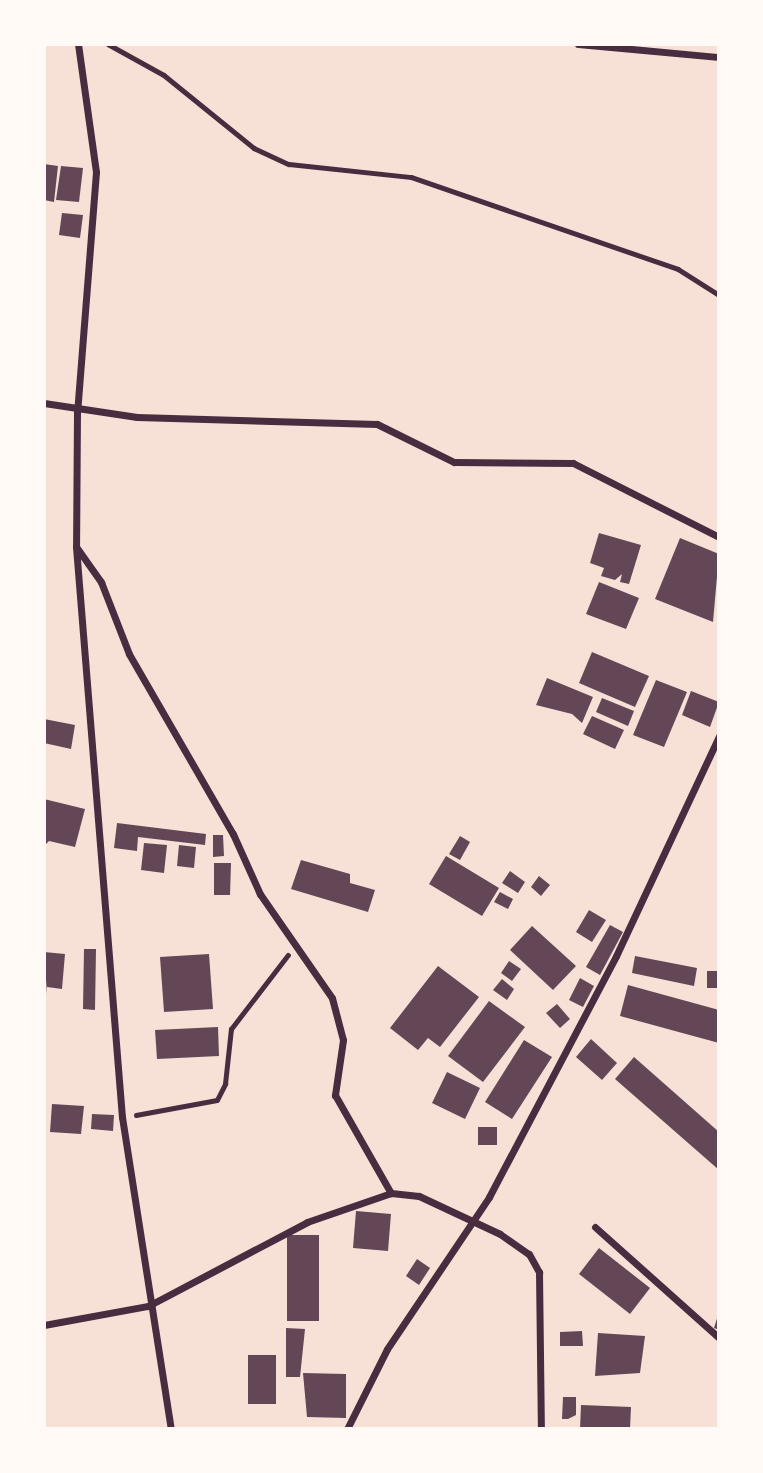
<!DOCTYPE html>
<style>
body{margin:0}
#map{position:relative;width:763px;height:1473px;overflow:hidden;background:#f7e1d7;font-family:Karla,sans-serif}
div>[style]{position:absolute}
[style*='--x']{left:calc(var(--x)*1px);top:calc(var(--y)*1px);width:calc(var(--w)*1px);rotate:calc(var(--a)*1deg)}
.building>*{inset:0;background:#644757}
.path>*{height:4.5px;margin:-2.25px;padding:0 2.25px;transform-origin:2.25px;border-radius:2.25px;background:#4a2c40}
.minor>*{height:7px;margin:-3.5px;padding:0 3.5px;transform-origin:3.5px;border-radius:3.5px;background:#4a2c40}
span{translate:-50% -50%;white-space:nowrap;text-align:center;line-height:1.15;-webkit-text-stroke:5px #fffaf5;paint-order:stroke}
.frame{position:absolute;inset:0;border:46px solid #fffaf5;pointer-events:none}
</style>
<div id="map">
<div class="building">
<div style="clip-path:polygon(44px 164px,58px 166px,54px 202px,44px 200px)"></div>
<div style="clip-path:polygon(61px 166px,83px 168px,79px 202px,56px 200px)"></div>
<div style="clip-path:polygon(62px 213px,83px 215px,80px 238px,59px 235px)"></div>
<div style="clip-path:polygon(599px 533px,641px 545px,629px 584px,620px 582px,622px 574px,615px 580px,601px 576px,604px 568px,590px 563px)"></div>
<div style="clip-path:polygon(680px 538px,719px 554px,713px 622px,655px 599px)"></div>
<div style="clip-path:polygon(599px 582px,639px 598px,626px 629px,586px 614px)"></div>
<div style="clip-path:polygon(592px 652px,649px 676px,635px 707px,579px 683px)"></div>
<div style="clip-path:polygon(547px 678px,593px 697px,582px 723px,572px 714px,536px 705px)"></div>
<div style="clip-path:polygon(656px 680px,687px 692px,664px 747px,633px 735px)"></div>
<div style="clip-path:polygon(691px 691px,719px 702px,710px 727px,682px 715px)"></div>
<div style="clip-path:polygon(602px 698px,634px 711px,628px 726px,596px 712px)"></div>
<div style="clip-path:polygon(592px 716px,624px 730px,615px 749px,583px 734px)"></div>
<div style="clip-path:polygon(44px 719px,75px 725px,71px 749px,44px 743px)"></div>
<div style="clip-path:polygon(44px 799px,85px 809px,75px 847px,49px 841px,44px 846px)"></div>
<div style="clip-path:polygon(117px 823px,206px 834px,205px 845px,138px 837px,137px 851px,114px 848px)"></div>
<div style="clip-path:polygon(213px 835px,223px 835px,224px 856px,213px 857px)"></div>
<div style="clip-path:polygon(460px 836px,470px 842px,460px 860px,449px 854px)"></div>
<div style="clip-path:polygon(144px 843px,167px 845px,164px 873px,141px 870px)"></div>
<div style="clip-path:polygon(179px 845px,196px 847px,194px 868px,177px 866px)"></div>
<div style="clip-path:polygon(446px 856px,499px 888px,482px 916px,429px 884px)"></div>
<div style="clip-path:polygon(301px 860px,350px 874px,350px 883px,375px 890px,368px 912px,291px 889px)"></div>
<div style="clip-path:polygon(214px 863px,231px 863px,230px 895px,214px 895px)"></div>
<div style="clip-path:polygon(510px 871px,525px 882px,518px 893px,502px 883px)"></div>
<div style="clip-path:polygon(539px 876px,550px 885px,541px 896px,531px 887px)"></div>
<div style="clip-path:polygon(500px 892px,513px 899px,508px 909px,494px 902px)"></div>
<div style="clip-path:polygon(589px 910px,606px 920px,592px 942px,576px 932px)"></div>
<div style="clip-path:polygon(610px 925px,623px 932px,600px 975px,586px 967px)"></div>
<div style="clip-path:polygon(532px 926px,576px 966px,553px 990px,510px 950px)"></div>
<div style="clip-path:polygon(84px 949px,96px 949px,95px 1010px,83px 1009px)"></div>
<div style="clip-path:polygon(44px 952px,65px 954px,62px 989px,47px 987px,47px 994px)"></div>
<div style="clip-path:polygon(209px 954px,213px 1009px,164px 1012px,160px 957px)"></div>
<div style="clip-path:polygon(635px 956px,697px 968px,694px 986px,632px 973px)"></div>
<div style="clip-path:polygon(509px 961px,521px 969px,512px 981px,501px 973px)"></div>
<div style="clip-path:polygon(438px 966px,479px 997px,440px 1047px,428px 1038px,418px 1050px,390px 1028px)"></div>
<div style="clip-path:polygon(707px 971px,719px 971px,719px 988px,707px 988px)"></div>
<div style="clip-path:polygon(580px 978px,594px 986px,583px 1007px,569px 1000px)"></div>
<div style="clip-path:polygon(502px 979px,514px 989px,507px 1000px,493px 990px)"></div>
<div style="clip-path:polygon(628px 985px,719px 1010px,719px 1043px,620px 1016px)"></div>
<div style="clip-path:polygon(489px 1001px,525px 1027px,483px 1082px,448px 1056px)"></div>
<div style="clip-path:polygon(557px 1004px,570px 1019px,560px 1028px,546px 1013px)"></div>
<div style="clip-path:polygon(218px 1027px,219px 1056px,157px 1059px,155px 1030px)"></div>
<div style="clip-path:polygon(591px 1039px,617px 1063px,602px 1080px,576px 1057px)"></div>
<div style="clip-path:polygon(524px 1040px,552px 1057px,512px 1119px,485px 1102px)"></div>
<div style="clip-path:polygon(634px 1057px,719px 1132px,719px 1170px,615px 1079px)"></div>
<div style="clip-path:polygon(447px 1072px,480px 1088px,465px 1119px,432px 1103px)"></div>
<div style="clip-path:polygon(52px 1104px,84px 1106px,81px 1134px,50px 1132px)"></div>
<div style="clip-path:polygon(92px 1114px,114px 1115px,113px 1131px,91px 1129px)"></div>
<div style="clip-path:polygon(478px 1127px,497px 1127px,497px 1145px,478px 1145px)"></div>
<div style="clip-path:polygon(356px 1211px,391px 1214px,388px 1251px,353px 1248px)"></div>
<div style="clip-path:polygon(287px 1235px,319px 1235px,319px 1321px,287px 1321px)"></div>
<div style="clip-path:polygon(599px 1248px,650px 1288px,630px 1314px,579px 1274px)"></div>
<div style="clip-path:polygon(417px 1259px,430px 1268px,419px 1285px,406px 1276px)"></div>
<div style="clip-path:polygon(719px 1312px,719px 1330px,714px 1328px)"></div>
<div style="clip-path:polygon(286px 1328px,305px 1329px,300px 1377px,286px 1377px)"></div>
<div style="clip-path:polygon(582px 1331px,583px 1346px,560px 1346px,560px 1332px)"></div>
<div style="clip-path:polygon(598px 1333px,645px 1336px,640px 1373px,595px 1376px)"></div>
<div style="clip-path:polygon(248px 1355px,276px 1355px,276px 1404px,248px 1404px)"></div>
<div style="clip-path:polygon(303px 1373px,346px 1374px,346px 1418px,307px 1417px)"></div>
<div style="clip-path:polygon(563px 1397px,576px 1397px,576px 1415px,568px 1419px,562px 1419px)"></div>
<div style="clip-path:polygon(581px 1405px,631px 1407px,630px 1429px,580px 1429px)"></div>
</div>
<div class="path">
<div style="--x:108;--y:44;--w:64;--a:29"></div>
<div style="--x:164;--y:75;--w:116;--a:39"></div>
<div style="--x:254;--y:148;--w:38;--a:25"></div>
<div style="--x:289;--y:164;--w:123;--a:6.1"></div>
<div style="--x:411;--y:177;--w:282;--a:19"></div>
<div style="--x:678;--y:269;--w:49;--a:32.4"></div>
<div style="--x:136;--y:1115;--w:82;--a:-10.5"></div>
<div style="--x:217;--y:1100;--w:18;--a:-63"></div>
<div style="--x:225;--y:1084;--w:55;--a:-83.8"></div>
<div style="--x:231;--y:1029;--w:93;--a:-52.4"></div>
</div>
<div class="minor">
<div style="--x:78;--y:44;--w:129;--a:82"></div>
<div style="--x:96;--y:172;--w:241;--a:94.5"></div>
<div style="--x:77;--y:412;--w:135;--a:90.4"></div>
<div style="--x:76;--y:547;--w:572;--a:85.39"></div>
<div style="--x:122;--y:1117;--w:316;--a:81.1"></div>
<div style="--x:578;--y:44;--w:142;--a:5.3"></div>
<div style="--x:44;--y:403;--w:94;--a:8.6"></div>
<div style="--x:137;--y:417;--w:240;--a:1.7"></div>
<div style="--x:377;--y:424;--w:86;--a:26.3"></div>
<div style="--x:454;--y:462;--w:119;--a:0.5"></div>
<div style="--x:573;--y:463;--w:164;--a:26.9"></div>
<div style="--x:77;--y:548;--w:42;--a:54.8"></div>
<div style="--x:101;--y:582;--w:77;--a:68.7"></div>
<div style="--x:129;--y:654;--w:208;--a:60"></div>
<div style="--x:233;--y:834;--w:66;--a:65.8"></div>
<div style="--x:260;--y:894;--w:126;--a:55.3"></div>
<div style="--x:332;--y:998;--w:43;--a:75.3"></div>
<div style="--x:343;--y:1040;--w:56;--a:98.3"></div>
<div style="--x:335;--y:1095;--w:113;--a:60.3"></div>
<div style="--x:595;--y:1227;--w:166;--a:41.8"></div>
<div style="--x:44;--y:1325;--w:106;--a:-10.4"></div>
<div style="--x:148;--y:1306;--w:180;--a:-27.8"></div>
<div style="--x:307;--y:1222;--w:89;--a:-19"></div>
<div style="--x:391;--y:1193;--w:28;--a:6"></div>
<div style="--x:419;--y:1196;--w:89;--a:25.1"></div>
<div style="--x:500;--y:1234;--w:35;--a:35"></div>
<div style="--x:529;--y:1254;--w:21;--a:61"></div>
<div style="--x:539;--y:1272;--w:157;--a:89.3"></div>
<div style="--x:347;--y:1429;--w:89;--a:-63.4"></div>
<div style="--x:387;--y:1349;--w:183;--a:-56.1"></div>
<div style="--x:489;--y:1197;--w:272;--a:-62.2"></div>
<div style="--x:616;--y:956;--w:243;--a:-64.9"></div>
</div>
<div class="frame"></div>
</div>
